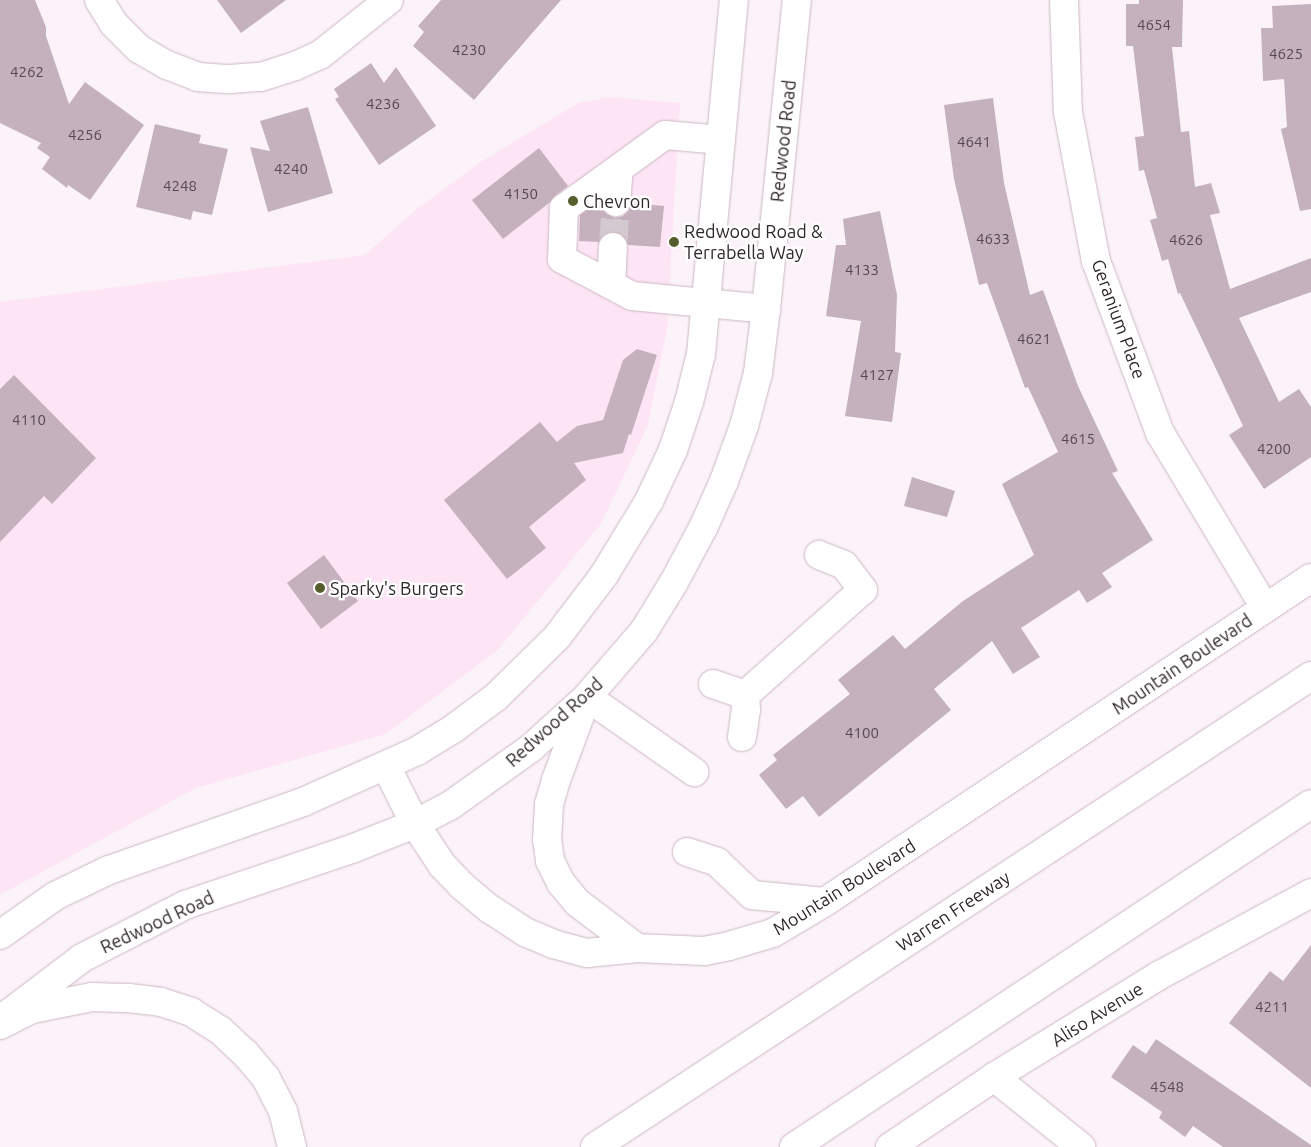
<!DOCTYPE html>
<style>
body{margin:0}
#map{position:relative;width:1311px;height:1147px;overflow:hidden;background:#fcf3f9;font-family:Ubuntu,sans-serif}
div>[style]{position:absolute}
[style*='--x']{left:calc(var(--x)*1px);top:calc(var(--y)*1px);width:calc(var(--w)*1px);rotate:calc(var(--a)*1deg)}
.built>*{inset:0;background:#fde5f5}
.building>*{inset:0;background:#c5b0bd}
.minor-tunnel>*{height:28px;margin-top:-14px;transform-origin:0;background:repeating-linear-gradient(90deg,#d3cad0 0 28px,transparent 0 42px)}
.roads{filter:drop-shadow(0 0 1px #ccb7c4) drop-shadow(0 0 1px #ccb7c4)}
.minor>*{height:28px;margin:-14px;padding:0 14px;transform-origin:14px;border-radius:14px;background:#fff}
.major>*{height:28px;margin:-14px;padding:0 14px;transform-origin:14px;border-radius:14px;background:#fff}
.highway>*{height:28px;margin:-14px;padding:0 14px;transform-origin:14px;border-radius:14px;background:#fff}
.dots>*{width:14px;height:14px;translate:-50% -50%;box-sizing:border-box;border:2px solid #fff;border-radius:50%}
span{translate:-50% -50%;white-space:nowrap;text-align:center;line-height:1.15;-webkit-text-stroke:4.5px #fff;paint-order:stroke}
.number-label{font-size:15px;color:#544950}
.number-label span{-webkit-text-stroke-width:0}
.street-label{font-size:18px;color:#2f272c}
.poi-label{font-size:18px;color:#2f272c}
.left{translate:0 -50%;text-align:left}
</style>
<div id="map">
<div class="built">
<div style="clip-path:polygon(609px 97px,680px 103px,667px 329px,648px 425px,601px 524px,498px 650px,386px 734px,196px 788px,0 895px,0 302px,365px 255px,413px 212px,479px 163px,578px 103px)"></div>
</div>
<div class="building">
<div style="clip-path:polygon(0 0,35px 0,46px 27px,46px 36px,69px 104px,85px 82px,144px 125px,90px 200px,68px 185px,67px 188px,42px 169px,50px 157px,37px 148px,41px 143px,0 123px)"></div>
<div style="clip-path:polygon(217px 0,286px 0,241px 33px)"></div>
<div style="clip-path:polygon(441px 0,561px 0,474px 100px,413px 46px,424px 32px,418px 26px)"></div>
<div style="clip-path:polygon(1139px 0,1183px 0,1182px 47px,1172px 47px,1181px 132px,1189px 131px,1195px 187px,1211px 183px,1220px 213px,1210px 215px,1230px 289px,1311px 258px,1311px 292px,1239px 318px,1279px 402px,1299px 389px,1311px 407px,1311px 457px,1264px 489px,1229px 435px,1243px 426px,1180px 293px,1178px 294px,1168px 259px,1162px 261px,1150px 220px,1157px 218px,1144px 170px,1139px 171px,1135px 137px,1144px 136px,1133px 46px,1126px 46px,1126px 4px,1139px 4px)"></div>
<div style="clip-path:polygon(1311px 4px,1311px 209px,1300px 211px,1281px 129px,1287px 127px,1284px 79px,1263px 81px,1261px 28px,1273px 28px,1272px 6px)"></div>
<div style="clip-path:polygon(371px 63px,384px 83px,396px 67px,436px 126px,379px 165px,335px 99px,339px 97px,334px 89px)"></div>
<div style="clip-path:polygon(993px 98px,1004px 183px,1030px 295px,1043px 290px,1078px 386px,1118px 471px,1112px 473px,1153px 540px,1102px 573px,1112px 587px,1087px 603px,1079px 590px,1021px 628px,1040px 657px,1013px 674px,992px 641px,934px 689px,951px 710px,819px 817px,803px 796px,786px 809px,759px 775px,777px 760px,773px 755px,850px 694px,838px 680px,893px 635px,905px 649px,963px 601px,1034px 555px,1002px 484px,1058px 452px,1028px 387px,1025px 388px,987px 283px,979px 285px,954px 179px,944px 105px)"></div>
<div style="clip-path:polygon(308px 107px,333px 193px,268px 212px,250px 147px,270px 151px,260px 121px)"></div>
<div style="clip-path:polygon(155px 124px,201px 135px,199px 143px,228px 149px,212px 215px,193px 211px,191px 220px,136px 207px)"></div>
<div style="clip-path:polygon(539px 148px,568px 186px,555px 196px,549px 203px,503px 239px,472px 200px)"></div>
<div style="clip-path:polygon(600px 201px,602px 209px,607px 214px,615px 218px,623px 216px,628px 211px,632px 203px,664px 206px,660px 247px,628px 245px,622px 234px,614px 231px,606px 233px,599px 242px,579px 241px,580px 215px)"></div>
<div style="clip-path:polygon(880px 211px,897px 295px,895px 352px,901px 353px,892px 422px,845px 416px,861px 321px,826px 316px,836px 245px,846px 245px,843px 219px)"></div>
<div style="clip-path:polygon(637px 349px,657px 355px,631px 435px,629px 434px,623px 453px,574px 463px,586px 480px,529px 527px,546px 548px,507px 579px,444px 500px,540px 422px,557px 442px,577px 426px,603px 420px,623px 360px)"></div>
<div style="clip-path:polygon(14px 375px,96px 458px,52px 504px,44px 496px,0 542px,0 389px)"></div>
<div style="clip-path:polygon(912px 477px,955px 491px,947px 517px,904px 506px)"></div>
<div style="clip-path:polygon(324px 555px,358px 601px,321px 629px,287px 583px)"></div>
<div style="clip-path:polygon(1311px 945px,1311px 1088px,1229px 1023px,1270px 971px,1283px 981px)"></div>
<div style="clip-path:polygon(1156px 1039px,1311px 1145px,1311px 1147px,1223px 1147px,1193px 1126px,1185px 1137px,1159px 1118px,1162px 1112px,1111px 1077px,1133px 1045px,1146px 1054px)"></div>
</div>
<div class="minor-tunnel">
<div style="--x:613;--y:247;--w:45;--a:-86.2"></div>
</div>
<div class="roads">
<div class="minor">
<div style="--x:99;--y:0;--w:28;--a:58"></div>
<div style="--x:114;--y:24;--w:35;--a:45"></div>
<div style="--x:139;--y:49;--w:32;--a:30"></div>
<div style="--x:167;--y:65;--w:33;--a:21"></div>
<div style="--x:198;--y:77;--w:31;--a:4"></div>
<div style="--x:229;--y:79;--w:32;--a:-4"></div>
<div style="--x:261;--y:77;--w:36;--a:-18"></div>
<div style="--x:295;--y:66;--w:27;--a:-24"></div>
<div style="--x:320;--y:55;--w:88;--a:-38.6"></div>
<div style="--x:1064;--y:0;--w:112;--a:88"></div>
<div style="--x:1068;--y:112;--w:152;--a:79.4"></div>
<div style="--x:1096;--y:261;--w:184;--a:69.6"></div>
<div style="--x:1160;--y:433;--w:204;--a:59"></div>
<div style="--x:721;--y:140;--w:56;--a:-174.9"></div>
<div style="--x:665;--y:135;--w:125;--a:144.1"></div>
<div style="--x:564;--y:208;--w:51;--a:92.2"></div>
<div style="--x:562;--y:259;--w:79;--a:27.9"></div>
<div style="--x:632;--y:296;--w:135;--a:5.5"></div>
<div style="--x:616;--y:202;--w:33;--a:-85"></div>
<div style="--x:611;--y:285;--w:38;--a:-87"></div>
<div style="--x:713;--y:684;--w:34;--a:19"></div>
<div style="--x:745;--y:695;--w:158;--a:-41.7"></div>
<div style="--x:863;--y:590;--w:31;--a:-127"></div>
<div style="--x:844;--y:565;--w:27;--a:-158"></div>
<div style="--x:587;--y:697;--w:131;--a:35"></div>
<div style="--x:742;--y:737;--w:27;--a:-82"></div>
<div style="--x:746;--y:710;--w:15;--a:-94"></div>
<div style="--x:687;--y:852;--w:32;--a:18"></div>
<div style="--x:717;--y:862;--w:48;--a:43.3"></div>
<div style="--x:752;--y:895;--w:73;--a:5.5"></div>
<div style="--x:994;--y:1077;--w:112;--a:38.8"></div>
</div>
<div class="major">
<div style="--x:585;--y:702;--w:83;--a:110.4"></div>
<div style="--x:556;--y:780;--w:25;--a:106"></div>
<div style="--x:549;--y:804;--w:35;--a:93"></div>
<div style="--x:547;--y:839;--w:22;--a:82"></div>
<div style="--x:550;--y:861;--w:25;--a:63"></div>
<div style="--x:561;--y:883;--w:26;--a:50"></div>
<div style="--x:578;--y:903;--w:74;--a:37.3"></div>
<div style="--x:386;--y:766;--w:65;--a:63.4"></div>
<div style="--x:415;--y:824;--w:49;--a:56.6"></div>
<div style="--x:442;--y:865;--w:28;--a:46"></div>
<div style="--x:461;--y:885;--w:38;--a:40"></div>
<div style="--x:490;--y:909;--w:42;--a:33.3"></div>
<div style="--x:525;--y:932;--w:30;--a:23"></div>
<div style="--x:553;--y:944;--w:35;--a:15"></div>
<div style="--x:587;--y:953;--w:50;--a:-5.7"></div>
<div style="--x:637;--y:948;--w:67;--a:2.6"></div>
<div style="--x:704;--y:951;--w:25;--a:-11"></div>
<div style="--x:729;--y:946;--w:46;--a:-16.5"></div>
<div style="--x:773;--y:933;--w:61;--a:-30.8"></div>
<div style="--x:825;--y:902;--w:584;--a:-33.69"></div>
<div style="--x:0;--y:935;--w:67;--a:-35.3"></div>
<div style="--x:55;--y:896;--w:60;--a:-25.7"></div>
<div style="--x:109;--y:870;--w:206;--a:-19.3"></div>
<div style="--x:303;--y:802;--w:125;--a:-24.1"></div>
<div style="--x:417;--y:751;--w:42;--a:-31.4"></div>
<div style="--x:453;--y:729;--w:54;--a:-36.7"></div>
<div style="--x:496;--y:697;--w:86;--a:-44.5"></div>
<div style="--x:557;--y:637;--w:78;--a:-52.8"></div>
<div style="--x:604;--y:575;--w:87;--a:-58.7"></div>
<div style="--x:649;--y:501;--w:56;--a:-64.8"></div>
<div style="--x:673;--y:450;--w:51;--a:-71.6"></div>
<div style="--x:689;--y:402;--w:49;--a:-76"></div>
<div style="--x:701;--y:354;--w:356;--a:-84.7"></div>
<div style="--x:3;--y:1018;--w:99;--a:-37.2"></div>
<div style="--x:82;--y:958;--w:116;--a:-27.2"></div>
<div style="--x:185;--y:905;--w:178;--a:-18.6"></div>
<div style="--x:354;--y:848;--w:66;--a:-21.5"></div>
<div style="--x:415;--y:824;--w:41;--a:-27.8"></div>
<div style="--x:451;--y:805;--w:98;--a:-35.5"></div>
<div style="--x:531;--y:748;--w:76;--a:-42.3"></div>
<div style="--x:587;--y:697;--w:87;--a:-49.2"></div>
<div style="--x:644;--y:631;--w:57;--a:-58.5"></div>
<div style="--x:674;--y:582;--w:61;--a:-61.8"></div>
<div style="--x:703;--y:528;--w:51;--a:-65.9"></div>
<div style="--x:724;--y:481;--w:59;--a:-70"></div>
<div style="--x:744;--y:426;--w:55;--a:-75.2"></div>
<div style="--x:758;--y:373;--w:64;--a:-82.9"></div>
<div style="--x:766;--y:309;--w:311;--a:-84.3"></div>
<div style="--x:890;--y:1147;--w:125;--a:-33.9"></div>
<div style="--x:994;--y:1077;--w:195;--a:-31.6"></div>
<div style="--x:1160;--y:975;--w:172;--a:-28.5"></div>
</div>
<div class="highway">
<div style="--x:0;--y:1025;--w:36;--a:-27"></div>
<div style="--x:32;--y:1009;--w:61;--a:-11.3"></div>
<div style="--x:92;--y:997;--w:37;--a:2"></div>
<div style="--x:129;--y:998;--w:32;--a:7"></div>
<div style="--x:161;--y:1002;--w:32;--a:18"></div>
<div style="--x:191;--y:1012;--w:34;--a:32"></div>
<div style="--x:220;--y:1030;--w:34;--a:43"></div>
<div style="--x:245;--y:1053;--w:33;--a:50"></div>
<div style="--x:266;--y:1078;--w:37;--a:63"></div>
<div style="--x:283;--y:1111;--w:37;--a:76"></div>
<div style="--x:595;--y:1147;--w:857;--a:-33.34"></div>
<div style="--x:794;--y:1147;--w:620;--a:-33.56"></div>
</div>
</div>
<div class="dots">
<div style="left:573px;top:201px;background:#575e2d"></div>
<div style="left:674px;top:242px;background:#575e2d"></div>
<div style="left:320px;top:588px;background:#575e2d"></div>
</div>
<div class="number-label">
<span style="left:1154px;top:25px">4654</span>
<span style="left:469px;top:50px">4230</span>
<span style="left:1286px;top:54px">4625</span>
<span style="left:27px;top:72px">4262</span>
<span style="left:383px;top:104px">4236</span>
<span style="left:85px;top:135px">4256</span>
<span style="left:974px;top:142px">4641</span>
<span style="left:291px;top:169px">4240</span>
<span style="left:180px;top:186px">4248</span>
<span style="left:521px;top:194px">4150</span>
<span style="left:993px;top:239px">4633</span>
<span style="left:1186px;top:240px">4626</span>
<span style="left:862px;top:270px">4133</span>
<span style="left:1034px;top:339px">4621</span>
<span style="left:877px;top:375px">4127</span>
<span style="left:29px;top:420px">4110</span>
<span style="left:1078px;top:439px">4615</span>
<span style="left:1274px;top:449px">4200</span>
<span style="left:862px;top:733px">4100</span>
<span style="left:1272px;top:1007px">4211</span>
<span style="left:1167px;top:1087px">4548</span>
</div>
<div class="street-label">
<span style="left:783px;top:141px;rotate:-84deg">Redwood Road</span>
<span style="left:1119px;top:319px;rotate:70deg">Geranium Place</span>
<span style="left:1182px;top:664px;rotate:-34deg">Mountain Boulevard</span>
<span style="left:554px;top:722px;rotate:-42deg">Redwood Road</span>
<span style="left:844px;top:887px;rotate:-32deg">Mountain Boulevard</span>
<span style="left:953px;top:911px;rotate:-33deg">Warren Freeway</span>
<span style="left:157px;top:922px;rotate:-25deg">Redwood Road</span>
<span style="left:1097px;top:1014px;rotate:-32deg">Aliso Avenue</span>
</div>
<div class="poi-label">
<span class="left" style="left:583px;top:201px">Chevron</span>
<span class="left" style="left:684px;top:242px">Redwood Road &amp;<br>Terrabella Way</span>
<span class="left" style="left:330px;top:588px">Sparky's Burgers</span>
</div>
</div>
